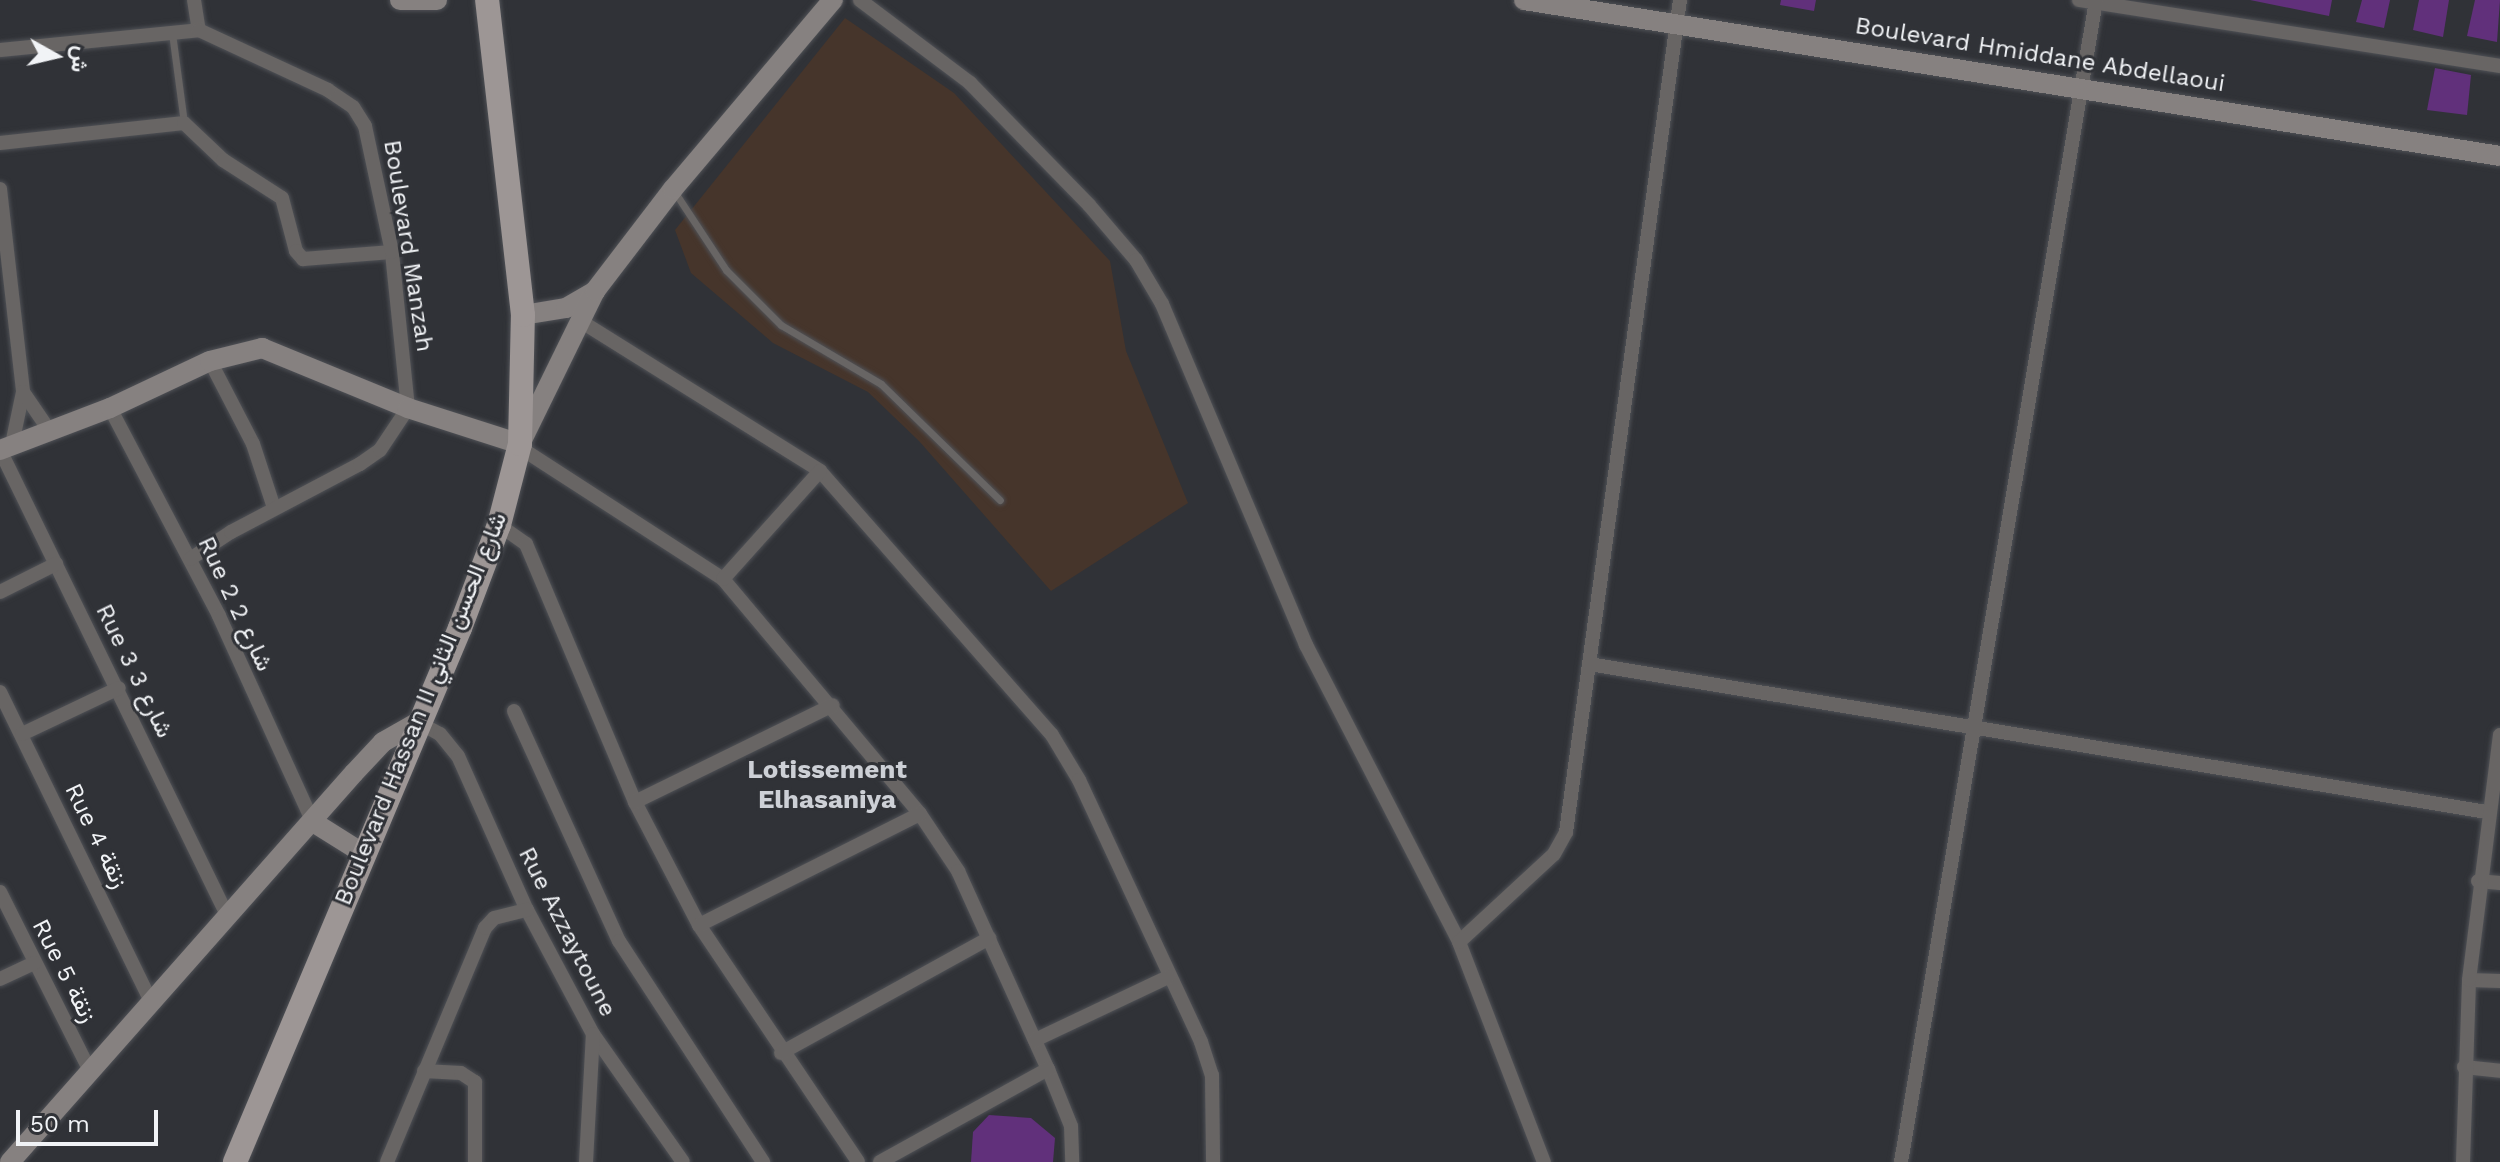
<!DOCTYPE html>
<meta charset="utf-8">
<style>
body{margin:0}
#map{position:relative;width:2500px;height:1162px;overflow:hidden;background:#303237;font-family:"Work Sans",Vazirmatn,sans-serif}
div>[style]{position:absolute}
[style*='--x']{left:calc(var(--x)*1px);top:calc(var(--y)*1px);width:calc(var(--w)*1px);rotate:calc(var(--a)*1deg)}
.education>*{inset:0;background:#46352b}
.building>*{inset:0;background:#61307b}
.roads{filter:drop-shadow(0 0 2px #4f5156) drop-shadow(0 0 2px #4f5156)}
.lane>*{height:7px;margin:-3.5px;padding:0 3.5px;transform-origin:3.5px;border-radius:3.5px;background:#686564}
.street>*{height:14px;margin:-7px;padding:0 7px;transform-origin:7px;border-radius:7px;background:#686564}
.secondary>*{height:20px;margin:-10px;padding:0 10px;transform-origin:10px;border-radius:10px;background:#868180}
.primary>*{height:24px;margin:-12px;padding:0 12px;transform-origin:12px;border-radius:12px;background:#9d9695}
span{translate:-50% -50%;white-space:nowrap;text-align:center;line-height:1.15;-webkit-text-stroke:6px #303237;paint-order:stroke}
.street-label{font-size:24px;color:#f1f3f6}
.neighbourhood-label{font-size:26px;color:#cdd0d6;font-weight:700}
.north{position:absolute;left:16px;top:16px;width:80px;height:80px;-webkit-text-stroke:6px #303237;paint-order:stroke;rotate:98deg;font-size:22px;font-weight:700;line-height:32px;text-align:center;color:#f1f3f6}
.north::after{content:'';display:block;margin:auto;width:28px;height:36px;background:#f1f3f6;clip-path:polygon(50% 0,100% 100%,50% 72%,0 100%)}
.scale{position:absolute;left:16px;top:1110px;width:142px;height:36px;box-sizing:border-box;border:4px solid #f1f3f6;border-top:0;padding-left:10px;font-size:24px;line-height:28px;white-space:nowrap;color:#f1f3f6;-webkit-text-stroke:6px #303237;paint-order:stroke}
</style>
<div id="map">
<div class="education">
<div style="clip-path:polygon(845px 18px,954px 93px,1110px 261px,1126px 351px,1188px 503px,1051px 591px,919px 441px,868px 392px,773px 343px,691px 273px,675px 230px)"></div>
</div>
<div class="building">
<div style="clip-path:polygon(1781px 0,1816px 0,1814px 11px,1780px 5px)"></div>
<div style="clip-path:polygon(2250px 0,2332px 0,2329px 16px)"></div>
<div style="clip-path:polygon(2362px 0,2390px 0,2384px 28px,2356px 22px)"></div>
<div style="clip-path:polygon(2419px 0,2449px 0,2443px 37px,2413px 30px)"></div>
<div style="clip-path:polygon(2475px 0,2500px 0,2497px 42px,2467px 36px)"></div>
<div style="clip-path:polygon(2435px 68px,2471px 75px,2467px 115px,2427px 110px)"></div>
<div style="clip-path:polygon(989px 1115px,1031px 1118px,1055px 1138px,1053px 1162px,971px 1162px,973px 1132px)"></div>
</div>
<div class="roads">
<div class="lane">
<div style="--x:172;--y:33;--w:91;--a:82.4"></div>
<div style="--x:674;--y:191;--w:95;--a:56.6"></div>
<div style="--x:726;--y:270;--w:78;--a:45"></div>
<div style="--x:781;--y:325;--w:116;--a:30.5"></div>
<div style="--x:881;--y:384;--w:166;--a:44.3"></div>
</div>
<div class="street">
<div style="--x:194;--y:0;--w:30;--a:81"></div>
<div style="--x:860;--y:0;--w:138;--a:37"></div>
<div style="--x:970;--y:83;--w:170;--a:45.7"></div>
<div style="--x:1089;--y:205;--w:72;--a:49.5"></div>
<div style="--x:1136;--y:260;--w:51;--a:59.4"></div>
<div style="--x:1162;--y:304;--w:370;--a:67.1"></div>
<div style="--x:1306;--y:645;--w:334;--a:62.7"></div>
<div style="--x:1459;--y:942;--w:236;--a:68.9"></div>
<div style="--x:2079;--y:0;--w:426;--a:8.9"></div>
<div style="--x:0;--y:50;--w:200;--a:-5.7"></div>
<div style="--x:0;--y:143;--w:185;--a:-6.2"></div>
<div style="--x:184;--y:123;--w:54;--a:43.5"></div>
<div style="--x:223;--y:160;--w:70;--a:32.8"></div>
<div style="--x:282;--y:198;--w:55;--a:75.2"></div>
<div style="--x:296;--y:251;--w:11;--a:49"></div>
<div style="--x:303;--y:259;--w:89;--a:-4.5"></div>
<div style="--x:0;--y:189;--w:204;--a:83.5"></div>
<div style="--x:23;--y:392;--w:53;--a:101.9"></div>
<div style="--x:582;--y:322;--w:281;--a:32"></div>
<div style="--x:820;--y:471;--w:351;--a:48.7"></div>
<div style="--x:1052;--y:735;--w:52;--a:59"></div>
<div style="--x:1079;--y:780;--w:289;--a:65"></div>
<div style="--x:1201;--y:1042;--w:35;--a:72"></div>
<div style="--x:1212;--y:1075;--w:87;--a:89.3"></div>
<div style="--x:210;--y:361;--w:93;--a:62.6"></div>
<div style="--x:253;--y:444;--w:67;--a:71.8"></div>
<div style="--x:23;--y:392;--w:46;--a:55.6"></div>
<div style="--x:110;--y:408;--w:235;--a:62.3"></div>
<div style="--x:219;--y:616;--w:226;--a:65.5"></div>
<div style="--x:519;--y:447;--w:243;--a:32.9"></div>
<div style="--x:723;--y:579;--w:307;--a:50"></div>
<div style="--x:920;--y:814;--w:69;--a:56.3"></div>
<div style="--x:958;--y:871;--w:217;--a:65.6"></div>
<div style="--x:1048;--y:1069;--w:61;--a:68"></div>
<div style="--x:1071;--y:1126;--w:36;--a:88"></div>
<div style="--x:0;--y:450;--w:515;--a:63.98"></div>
<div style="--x:499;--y:525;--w:33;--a:35"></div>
<div style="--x:526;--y:544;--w:280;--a:67.1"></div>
<div style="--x:635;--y:802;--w:139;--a:62.5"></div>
<div style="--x:699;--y:925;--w:285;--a:56.1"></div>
<div style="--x:190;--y:559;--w:49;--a:-33.4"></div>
<div style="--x:231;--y:532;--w:146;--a:-27.8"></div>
<div style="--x:360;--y:464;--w:24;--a:-35"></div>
<div style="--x:380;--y:450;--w:50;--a:-56.3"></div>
<div style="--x:408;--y:408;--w:157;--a:-95.9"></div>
<div style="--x:392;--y:252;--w:129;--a:-102.1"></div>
<div style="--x:365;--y:126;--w:22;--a:-122"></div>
<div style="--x:353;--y:107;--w:30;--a:-146"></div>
<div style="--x:328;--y:90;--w:142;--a:-155.1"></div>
<div style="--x:723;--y:579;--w:145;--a:-48.1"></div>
<div style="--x:0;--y:592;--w:63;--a:-26.6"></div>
<div style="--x:1589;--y:664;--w:910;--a:9.36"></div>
<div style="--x:0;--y:692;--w:343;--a:64"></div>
<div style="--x:514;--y:711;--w:253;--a:65.5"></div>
<div style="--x:619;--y:941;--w:264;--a:56.9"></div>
<div style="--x:418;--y:722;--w:25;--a:29"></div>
<div style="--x:440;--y:734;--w:28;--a:51"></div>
<div style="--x:458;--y:756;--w:169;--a:65.9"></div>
<div style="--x:527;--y:910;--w:140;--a:62"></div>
<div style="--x:593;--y:1034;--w:156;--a:54.9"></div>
<div style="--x:22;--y:734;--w:107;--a:-25.4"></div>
<div style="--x:635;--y:802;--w:220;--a:-26.1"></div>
<div style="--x:2478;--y:881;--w:22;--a:5"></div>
<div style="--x:0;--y:892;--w:198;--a:63.3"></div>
<div style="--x:699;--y:925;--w:247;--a:-26.7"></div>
<div style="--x:1459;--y:942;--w:129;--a:-42.8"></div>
<div style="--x:1554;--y:854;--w:25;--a:-61"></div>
<div style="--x:1566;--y:832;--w:840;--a:-82.2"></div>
<div style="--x:0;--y:979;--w:38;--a:-25"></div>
<div style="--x:2469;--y:980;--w:31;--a:2"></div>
<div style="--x:1035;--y:1040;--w:147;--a:-25.3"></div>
<div style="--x:781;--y:1053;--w:238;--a:-28.9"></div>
<div style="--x:2464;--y:1067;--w:36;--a:6"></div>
<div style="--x:424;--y:1071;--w:37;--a:3"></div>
<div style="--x:461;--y:1073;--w:17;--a:33"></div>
<div style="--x:475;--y:1082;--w:80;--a:90"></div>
<div style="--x:387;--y:1162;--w:254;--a:-67.3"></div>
<div style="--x:485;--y:928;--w:13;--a:-48"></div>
<div style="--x:494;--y:918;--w:34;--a:-14"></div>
<div style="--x:586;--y:1162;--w:128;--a:-86.9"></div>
<div style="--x:880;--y:1162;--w:192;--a:-29"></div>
<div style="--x:1901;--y:1162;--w:1178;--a:-80.47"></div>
<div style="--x:2463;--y:1162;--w:182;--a:-88.1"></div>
<div style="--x:2469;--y:980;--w:247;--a:-82.8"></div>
</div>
<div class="secondary">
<div style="--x:400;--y:0;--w:37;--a:0"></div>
<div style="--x:1524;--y:0;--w:988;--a:9.08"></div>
<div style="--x:523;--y:315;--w:44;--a:-9.2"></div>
<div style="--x:566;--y:308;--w:34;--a:-30"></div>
<div style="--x:0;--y:450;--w:118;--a:-20.9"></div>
<div style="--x:110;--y:408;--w:110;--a:-25.2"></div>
<div style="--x:210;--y:361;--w:54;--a:-14"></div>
<div style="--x:262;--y:348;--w:158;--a:22.3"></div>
<div style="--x:408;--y:408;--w:118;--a:17.8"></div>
<div style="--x:520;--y:444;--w:170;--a:-63.9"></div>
<div style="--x:595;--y:291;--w:128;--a:-52.6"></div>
<div style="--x:673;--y:189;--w:248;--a:-49.8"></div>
<div style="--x:313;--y:822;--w:60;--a:32.1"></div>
<div style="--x:10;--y:1162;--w:519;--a:-48.51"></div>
<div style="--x:354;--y:773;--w:42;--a:-46.9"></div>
<div style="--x:383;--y:742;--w:40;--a:-29.7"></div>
</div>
<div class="primary">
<div style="--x:235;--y:1162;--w:579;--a:-67.15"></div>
<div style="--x:460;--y:628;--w:110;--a:-69.3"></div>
<div style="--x:499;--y:525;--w:84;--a:-75.5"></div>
<div style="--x:520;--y:444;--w:129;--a:-88.7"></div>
<div style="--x:523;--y:315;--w:317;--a:-96.5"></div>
</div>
</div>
<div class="street-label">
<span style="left:2040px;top:55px;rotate:9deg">Boulevard Hmiddane Abdellaoui</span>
<span style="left:408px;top:246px;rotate:81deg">Boulevard Manzah</span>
<span style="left:235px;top:604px;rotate:65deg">Rue 2 شارع 2</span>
<span style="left:134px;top:671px;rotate:64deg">Rue 3 شارع 3</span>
<span style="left:421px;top:709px;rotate:-68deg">Boulevard Hassan II شارع الحسن الثاني</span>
<span style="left:96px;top:836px;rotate:64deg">Rue 4 زنقة</span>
<span style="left:567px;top:932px;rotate:63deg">Rue Azzaytoune</span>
<span style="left:64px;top:971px;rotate:63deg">Rue 5 زنقة</span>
</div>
<div class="neighbourhood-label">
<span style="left:827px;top:785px">Lotissement<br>Elhasaniya</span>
</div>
<div class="north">ش</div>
<div class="scale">50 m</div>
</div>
